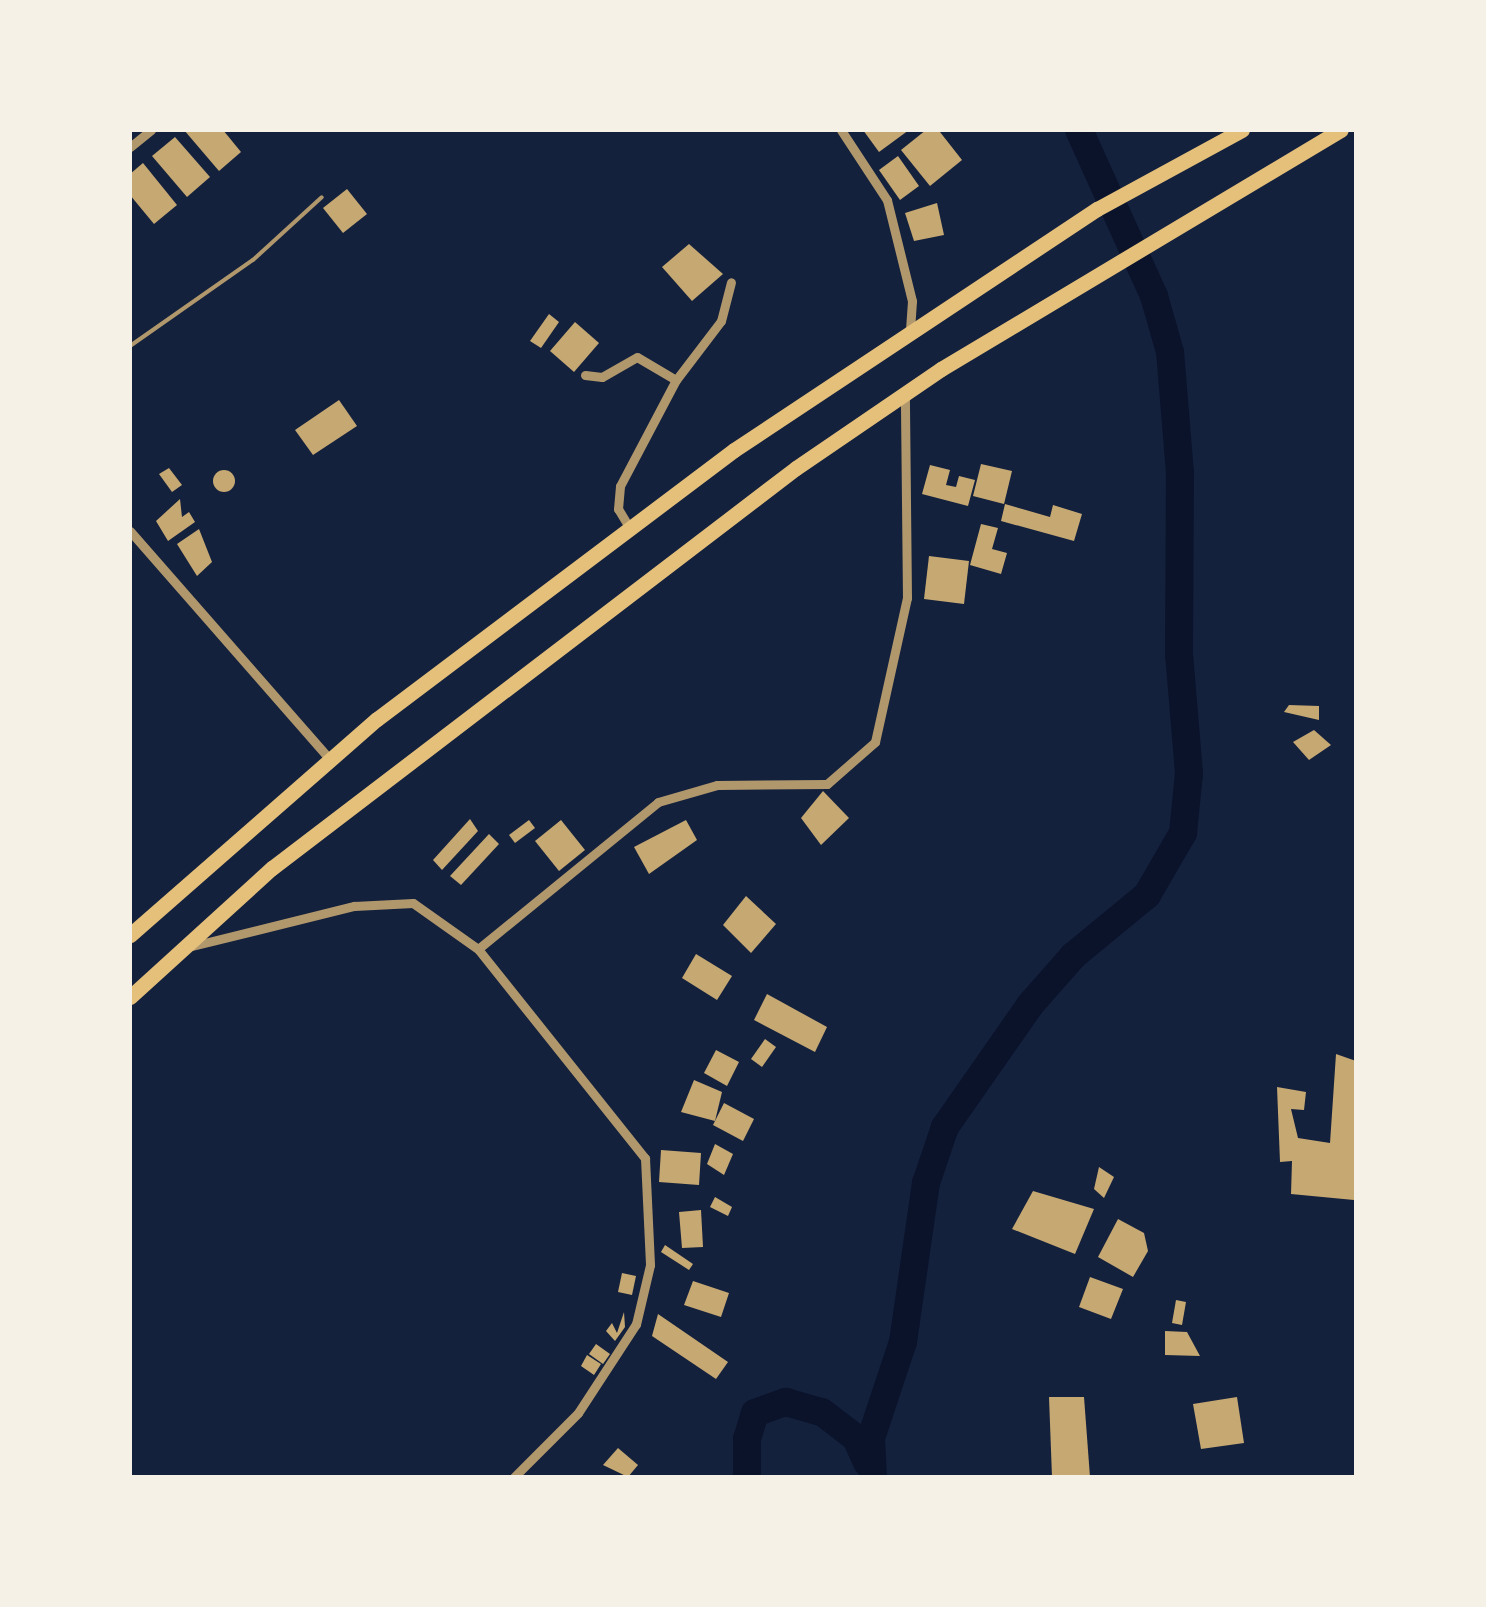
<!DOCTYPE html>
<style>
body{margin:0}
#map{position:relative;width:1486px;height:1607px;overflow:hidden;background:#14213d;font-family:Lato,sans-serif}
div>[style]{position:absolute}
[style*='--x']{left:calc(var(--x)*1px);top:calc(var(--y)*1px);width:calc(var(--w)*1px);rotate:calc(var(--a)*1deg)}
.river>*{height:28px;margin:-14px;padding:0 14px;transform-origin:14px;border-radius:14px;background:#0b132b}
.building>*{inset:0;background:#c6a872}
.round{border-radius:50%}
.service>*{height:4px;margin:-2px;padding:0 2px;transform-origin:2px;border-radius:2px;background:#b1986c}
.minor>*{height:9px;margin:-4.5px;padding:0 4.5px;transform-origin:4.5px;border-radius:4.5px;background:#b1986c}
.motorway>*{height:15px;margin:-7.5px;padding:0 7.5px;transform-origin:7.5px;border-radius:7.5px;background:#e5c07b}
span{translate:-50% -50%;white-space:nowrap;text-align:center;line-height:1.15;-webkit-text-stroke:8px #f6f1e7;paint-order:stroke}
.frame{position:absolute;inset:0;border:132px solid #f6f1e7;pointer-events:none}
</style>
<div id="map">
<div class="river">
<div style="--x:747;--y:1477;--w:38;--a:-90"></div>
<div style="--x:747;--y:1439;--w:27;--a:-73"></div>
<div style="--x:755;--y:1413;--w:33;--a:-20"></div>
<div style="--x:786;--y:1402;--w:37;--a:16"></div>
<div style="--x:822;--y:1412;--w:43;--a:37.4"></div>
<div style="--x:856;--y:1438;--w:27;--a:66"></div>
<div style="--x:873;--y:1477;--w:39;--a:-93"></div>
<div style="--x:871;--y:1438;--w:101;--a:-71.6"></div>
<div style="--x:903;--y:1342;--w:161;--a:-81.8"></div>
<div style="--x:926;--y:1183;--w:59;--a:-71.3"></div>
<div style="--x:945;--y:1127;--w:149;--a:-55.1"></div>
<div style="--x:1030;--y:1005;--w:65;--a:-48.7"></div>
<div style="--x:1073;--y:956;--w:96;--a:-39.5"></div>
<div style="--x:1147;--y:895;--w:72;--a:-59.9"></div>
<div style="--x:1183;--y:833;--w:60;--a:-84.3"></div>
<div style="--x:1189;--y:773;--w:119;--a:-94.8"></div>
<div style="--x:1179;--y:654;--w:181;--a:-89.7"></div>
<div style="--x:1180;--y:473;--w:121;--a:-94.7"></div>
<div style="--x:1170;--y:352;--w:58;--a:-105.9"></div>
<div style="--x:1154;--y:296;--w:182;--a:-114.3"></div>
</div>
<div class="building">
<div style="clip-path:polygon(184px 130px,223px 130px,241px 152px,219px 171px)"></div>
<div style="clip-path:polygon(863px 130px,909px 130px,879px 152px)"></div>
<div style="clip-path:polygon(926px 130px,940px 132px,962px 160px,930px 186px,901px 150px)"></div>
<div style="clip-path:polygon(175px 137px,210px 177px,187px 197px,152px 156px)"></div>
<div style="clip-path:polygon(898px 156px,919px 186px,900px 200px,879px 170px)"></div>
<div style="clip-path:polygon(143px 163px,177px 205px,154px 224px,130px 195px,130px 174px)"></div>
<div style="clip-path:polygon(347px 189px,367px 214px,343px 233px,323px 208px)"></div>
<div style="clip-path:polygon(937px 203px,944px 235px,914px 241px,905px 213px)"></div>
<div style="clip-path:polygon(689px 244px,723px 274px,692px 301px,662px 267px)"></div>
<div style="clip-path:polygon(549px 314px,559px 322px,541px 348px,530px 341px)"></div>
<div style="clip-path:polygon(575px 322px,599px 343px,574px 372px,550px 351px)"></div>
<div style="clip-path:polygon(339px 400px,357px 426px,313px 455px,295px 430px)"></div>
<div style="clip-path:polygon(981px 464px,1012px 471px,1004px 504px,973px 496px)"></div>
<div style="clip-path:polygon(930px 465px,950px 470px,946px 485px,956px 487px,959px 476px,975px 480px,968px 506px,922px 494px)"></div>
<div style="clip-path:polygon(169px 468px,182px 485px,172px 492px,159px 474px)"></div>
<div class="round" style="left:213px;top:470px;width:22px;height:22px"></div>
<div style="clip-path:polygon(180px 499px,182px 517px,189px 512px,195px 522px,168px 541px,156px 521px)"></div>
<div style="clip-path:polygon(1005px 504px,1050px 517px,1053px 505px,1082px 514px,1074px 541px,1001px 521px)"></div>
<div style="clip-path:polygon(981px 524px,998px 528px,992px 549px,1007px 553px,1001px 574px,970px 565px)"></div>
<div style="clip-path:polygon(199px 529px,212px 562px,197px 576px,177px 544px)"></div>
<div style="clip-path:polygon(929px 556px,969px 561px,964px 604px,924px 599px)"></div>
<div style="clip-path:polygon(1289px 705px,1319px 706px,1319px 720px,1284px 712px)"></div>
<div style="clip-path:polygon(1314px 730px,1331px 745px,1309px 760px,1293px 742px)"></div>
<div style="clip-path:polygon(823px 791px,849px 818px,821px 845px,801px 818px)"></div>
<div style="clip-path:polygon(470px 819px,478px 831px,442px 870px,433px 860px)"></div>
<div style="clip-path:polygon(529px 820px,535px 828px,515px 843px,509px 835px)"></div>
<div style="clip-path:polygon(561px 820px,585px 850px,559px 871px,535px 841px)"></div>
<div style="clip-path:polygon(686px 820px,697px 840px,649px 874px,634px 847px)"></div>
<div style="clip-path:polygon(489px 834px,499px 844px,461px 885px,450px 876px)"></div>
<div style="clip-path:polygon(746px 896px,776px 924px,751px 953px,723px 925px)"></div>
<div style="clip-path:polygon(696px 954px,732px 976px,717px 1000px,682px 978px)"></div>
<div style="clip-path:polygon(767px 994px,827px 1027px,815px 1052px,754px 1020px)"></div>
<div style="clip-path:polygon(765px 1039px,776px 1047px,762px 1067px,751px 1059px)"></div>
<div style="clip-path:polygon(716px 1050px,739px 1062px,727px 1086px,704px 1073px)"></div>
<div style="clip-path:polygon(1336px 1054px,1356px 1061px,1354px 1200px,1291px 1194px,1292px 1161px,1280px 1162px,1277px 1087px,1306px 1092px,1304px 1110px,1291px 1109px,1298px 1138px,1330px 1143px)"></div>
<div style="clip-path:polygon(694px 1080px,722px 1092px,715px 1121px,681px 1112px)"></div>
<div style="clip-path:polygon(724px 1103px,754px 1119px,743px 1141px,713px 1125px)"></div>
<div style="clip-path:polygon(715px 1144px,733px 1154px,724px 1175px,707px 1164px)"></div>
<div style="clip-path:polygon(661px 1150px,701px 1153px,699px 1185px,659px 1182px)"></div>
<div style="clip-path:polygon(1099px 1167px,1114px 1177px,1104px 1198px,1094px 1189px)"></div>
<div style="clip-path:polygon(1033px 1191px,1094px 1209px,1075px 1254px,1012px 1229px)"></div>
<div style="clip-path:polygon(715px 1197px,732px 1207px,728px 1216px,710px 1207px)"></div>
<div style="clip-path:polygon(701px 1210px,703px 1247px,682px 1248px,679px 1212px)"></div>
<div style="clip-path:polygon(1118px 1219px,1144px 1233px,1148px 1251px,1133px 1277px,1098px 1257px)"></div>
<div style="clip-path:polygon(665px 1245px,693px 1264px,689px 1270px,661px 1252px)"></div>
<div style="clip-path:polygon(622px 1273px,636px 1276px,632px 1295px,618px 1292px)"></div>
<div style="clip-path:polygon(1090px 1277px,1123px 1289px,1111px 1319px,1079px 1307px)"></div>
<div style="clip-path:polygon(693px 1281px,729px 1293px,721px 1317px,684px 1305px)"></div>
<div style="clip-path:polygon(1176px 1300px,1186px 1302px,1182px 1325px,1172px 1323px)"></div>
<div style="clip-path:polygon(624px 1312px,625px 1327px,615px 1341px,606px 1331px,612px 1323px,617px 1333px)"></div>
<div style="clip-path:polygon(658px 1314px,728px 1362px,716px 1379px,652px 1336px)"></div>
<div style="clip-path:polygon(1165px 1331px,1187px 1332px,1200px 1356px,1165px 1355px)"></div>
<div style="clip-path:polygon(596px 1344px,610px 1354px,603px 1364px,589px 1354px)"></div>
<div style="clip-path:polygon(587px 1355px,601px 1364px,594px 1375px,581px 1366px)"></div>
<div style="clip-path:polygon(1049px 1397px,1084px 1397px,1090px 1477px,1052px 1477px)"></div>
<div style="clip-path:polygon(1237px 1397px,1244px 1443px,1201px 1449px,1193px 1404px)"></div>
<div style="clip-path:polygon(618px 1448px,638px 1465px,628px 1477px,603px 1465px)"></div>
</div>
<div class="service">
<div style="--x:130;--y:346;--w:150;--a:-35"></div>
<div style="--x:253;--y:260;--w:93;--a:-42.4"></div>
</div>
<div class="minor">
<div style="--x:841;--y:130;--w:84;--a:56.7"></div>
<div style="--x:887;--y:200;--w:104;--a:76.1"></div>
<div style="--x:912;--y:301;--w:32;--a:94"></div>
<div style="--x:130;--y:147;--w:27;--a:-39"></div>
<div style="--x:585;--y:375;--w:17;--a:7"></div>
<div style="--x:602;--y:377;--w:40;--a:-29.7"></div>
<div style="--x:637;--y:357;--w:45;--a:30.5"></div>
<div style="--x:629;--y:527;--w:21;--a:-121"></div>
<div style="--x:618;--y:509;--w:23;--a:-85"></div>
<div style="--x:620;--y:486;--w:120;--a:-62.2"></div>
<div style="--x:676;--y:380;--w:74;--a:-52.7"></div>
<div style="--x:721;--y:321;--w:40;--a:-75.6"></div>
<div style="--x:130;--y:531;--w:302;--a:48.8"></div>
<div style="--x:192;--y:946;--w:167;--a:-13.9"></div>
<div style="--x:354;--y:906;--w:59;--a:-2.9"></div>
<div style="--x:413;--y:903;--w:80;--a:35.3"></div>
<div style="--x:478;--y:949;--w:268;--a:51.4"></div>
<div style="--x:645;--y:1158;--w:107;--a:87.3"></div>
<div style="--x:650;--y:1265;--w:61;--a:103.3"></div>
<div style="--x:636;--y:1324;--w:106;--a:123.1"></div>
<div style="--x:578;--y:1413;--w:91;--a:135"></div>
<div style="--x:478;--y:949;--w:232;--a:-39.2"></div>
<div style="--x:658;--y:802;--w:61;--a:-16.1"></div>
<div style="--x:717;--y:785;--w:110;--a:-0.5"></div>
<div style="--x:827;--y:784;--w:64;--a:-41.2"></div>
<div style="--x:875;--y:742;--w:148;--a:-77.5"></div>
<div style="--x:907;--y:598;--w:205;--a:-90.6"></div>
</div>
<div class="motorway">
<div style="--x:130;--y:935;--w:328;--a:-41.2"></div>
<div style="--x:377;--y:719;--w:447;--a:-37"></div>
<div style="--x:734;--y:450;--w:436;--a:-33.6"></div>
<div style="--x:1097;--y:209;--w:165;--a:-28.6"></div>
<div style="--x:130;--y:997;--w:192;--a:-42.3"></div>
<div style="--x:272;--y:868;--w:659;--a:-37.36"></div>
<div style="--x:796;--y:468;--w:176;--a:-34.3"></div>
<div style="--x:941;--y:369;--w:466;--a:-30.9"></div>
</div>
<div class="frame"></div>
</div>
